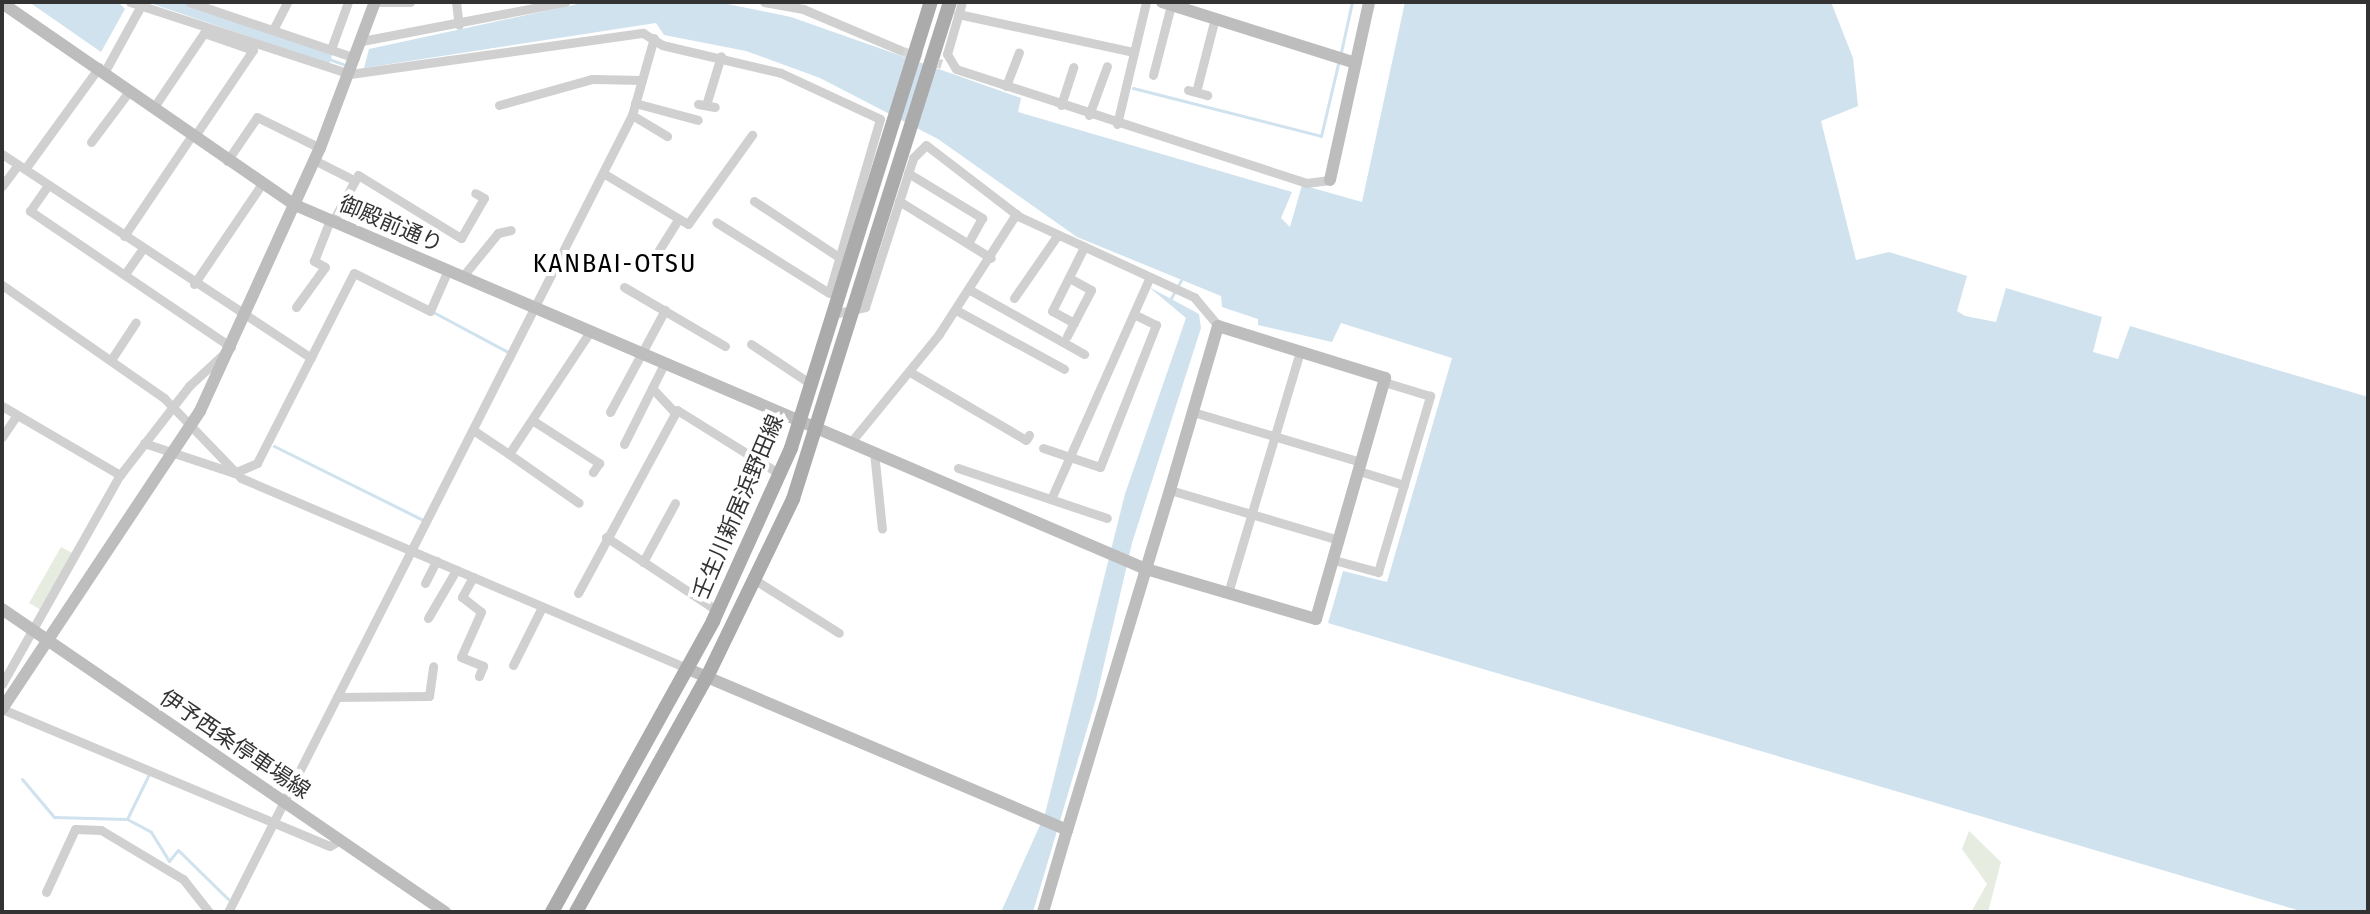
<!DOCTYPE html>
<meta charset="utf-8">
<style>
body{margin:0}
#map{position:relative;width:2370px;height:914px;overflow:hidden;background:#fff;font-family:"Fira Sans Condensed","Noto Sans JP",sans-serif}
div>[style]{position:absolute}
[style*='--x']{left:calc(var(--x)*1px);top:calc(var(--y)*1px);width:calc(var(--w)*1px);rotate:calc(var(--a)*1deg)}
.green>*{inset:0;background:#e6ecdf}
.water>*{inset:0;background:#cfe2ee}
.stream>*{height:3px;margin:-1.5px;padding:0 1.5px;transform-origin:1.5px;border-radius:1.5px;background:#cfe2ee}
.street-tunnel>*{height:9px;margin-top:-4.5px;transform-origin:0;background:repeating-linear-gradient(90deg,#d6d6d6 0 9px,transparent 0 13.5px)}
.street>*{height:9px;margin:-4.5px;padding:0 4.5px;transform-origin:4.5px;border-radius:4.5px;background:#d0d0d0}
.secondary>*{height:12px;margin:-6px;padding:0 6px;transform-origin:6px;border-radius:6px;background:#bdbdbd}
.primary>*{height:14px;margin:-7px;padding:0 7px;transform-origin:7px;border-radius:7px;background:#ababab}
span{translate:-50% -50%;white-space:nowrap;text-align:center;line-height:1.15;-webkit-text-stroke:8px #fff;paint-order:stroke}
.street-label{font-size:22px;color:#333}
.quarter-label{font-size:26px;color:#000;letter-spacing:2px}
.frame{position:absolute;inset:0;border:4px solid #333;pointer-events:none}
</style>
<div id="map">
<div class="green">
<div style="clip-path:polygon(61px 547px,74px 554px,41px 610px,29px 603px)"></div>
<div style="clip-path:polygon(1969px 831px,2001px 862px,1988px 912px,1971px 912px,1987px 884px,1962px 849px)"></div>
</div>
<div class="water">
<div style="clip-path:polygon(29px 2px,118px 2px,125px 9px,101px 52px)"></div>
<div style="clip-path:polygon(186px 2px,333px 52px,329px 64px,153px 4px)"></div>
<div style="clip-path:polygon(587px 2px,718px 2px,791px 17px,1021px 98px,1018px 112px,1292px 192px,1281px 218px,1290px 227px,1302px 185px,1362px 202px,1405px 2px,1831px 2px,1853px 58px,1858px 106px,1821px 121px,1856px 260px,1889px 252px,1967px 276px,1957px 311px,1965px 316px,1996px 322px,2006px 288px,2102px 317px,2093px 352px,2118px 359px,2130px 326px,2368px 397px,2368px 912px,2304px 912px,1328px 623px,1343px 571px,1387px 582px,1452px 358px,1341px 323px,1332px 342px,1258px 325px,1258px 319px,1222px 307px,1221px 296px,1077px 237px,938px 139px,820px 78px,746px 51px,664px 35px,656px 23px,364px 68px,369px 49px)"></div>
<div style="clip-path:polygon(1149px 287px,1199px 314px,1201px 328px,1132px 543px,1096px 699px,1033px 912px,1001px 912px,1045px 814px,1125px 494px,1186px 318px)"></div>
</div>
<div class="stream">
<div style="--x:1341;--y:52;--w:51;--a:-77.6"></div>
<div style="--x:329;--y:59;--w:15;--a:20"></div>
<div style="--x:1133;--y:88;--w:194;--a:14.3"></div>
<div style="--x:1321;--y:136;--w:78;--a:-76.7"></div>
<div style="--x:1170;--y:300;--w:23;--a:-61"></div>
<div style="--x:435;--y:313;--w:83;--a:28.1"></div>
<div style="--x:274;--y:446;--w:166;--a:26.4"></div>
<div style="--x:22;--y:779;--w:50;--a:49.9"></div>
<div style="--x:54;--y:817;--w:73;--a:1.6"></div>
<div style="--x:127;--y:819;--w:27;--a:28"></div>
<div style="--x:151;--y:832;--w:34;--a:58"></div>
<div style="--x:169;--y:861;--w:14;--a:-51"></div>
<div style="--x:178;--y:850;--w:70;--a:44.4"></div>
<div style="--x:127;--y:819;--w:50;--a:-63.9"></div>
</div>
<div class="street-tunnel">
<div style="--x:900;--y:50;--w:44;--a:18.4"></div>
</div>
<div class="street">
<div style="--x:130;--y:2;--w:231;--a:18.1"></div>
<div style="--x:350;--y:74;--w:296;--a:-8"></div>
<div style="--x:643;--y:33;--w:22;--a:32"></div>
<div style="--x:662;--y:45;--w:122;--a:13.2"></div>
<div style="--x:781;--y:73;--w:109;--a:24.9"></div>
<div style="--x:880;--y:119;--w:181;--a:106.3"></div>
<div style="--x:829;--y:293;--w:133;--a:-147.9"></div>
<div style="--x:189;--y:2;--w:175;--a:18.6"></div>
<div style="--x:375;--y:2;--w:35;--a:0"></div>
<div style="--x:456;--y:2;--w:23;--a:83"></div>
<div style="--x:764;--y:2;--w:40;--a:10"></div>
<div style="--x:803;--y:9;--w:105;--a:22.9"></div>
<div style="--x:962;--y:2;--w:54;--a:106.1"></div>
<div style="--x:947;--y:54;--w:17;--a:59"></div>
<div style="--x:956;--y:69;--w:368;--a:18"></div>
<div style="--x:1306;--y:183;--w:24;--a:-7"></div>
<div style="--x:958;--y:14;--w:180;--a:12.2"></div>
<div style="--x:273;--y:30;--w:31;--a:-63"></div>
<div style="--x:362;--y:41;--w:207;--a:-10.9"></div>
<div style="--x:331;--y:49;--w:50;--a:-70.1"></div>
<div style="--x:105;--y:71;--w:79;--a:-61.2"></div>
<div style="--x:1153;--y:75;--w:72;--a:-75.6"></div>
<div style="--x:1006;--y:86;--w:36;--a:-69"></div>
<div style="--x:1188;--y:90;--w:20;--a:15"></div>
<div style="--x:1196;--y:92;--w:76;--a:-75.6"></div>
<div style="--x:635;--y:103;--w:65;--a:15.1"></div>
<div style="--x:698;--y:104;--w:17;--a:10"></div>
<div style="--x:499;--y:105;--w:97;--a:-15.6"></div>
<div style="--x:592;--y:79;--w:50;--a:1.1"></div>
<div style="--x:706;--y:105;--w:51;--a:-73"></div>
<div style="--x:1061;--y:105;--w:40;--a:-72"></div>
<div style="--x:154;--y:107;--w:89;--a:-56"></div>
<div style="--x:204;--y:33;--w:52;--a:19.1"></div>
<div style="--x:253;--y:50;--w:105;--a:124.1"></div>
<div style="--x:632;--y:115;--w:41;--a:31"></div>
<div style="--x:1089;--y:115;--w:52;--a:-69.8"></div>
<div style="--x:1117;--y:124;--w:125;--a:-76.6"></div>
<div style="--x:91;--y:142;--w:65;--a:-53.1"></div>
<div style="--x:2;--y:154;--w:370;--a:33.4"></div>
<div style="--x:314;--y:160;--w:40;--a:26.6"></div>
<div style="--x:227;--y:161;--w:53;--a:-55.7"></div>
<div style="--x:257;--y:117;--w:70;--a:26.2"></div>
<div style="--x:25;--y:169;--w:126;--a:-54"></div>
<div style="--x:603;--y:173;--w:99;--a:31"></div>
<div style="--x:688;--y:224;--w:110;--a:-54.3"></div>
<div style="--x:908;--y:173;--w:87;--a:31.3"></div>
<div style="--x:982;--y:218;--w:29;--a:119"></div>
<div style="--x:2;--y:186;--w:26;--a:-53"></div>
<div style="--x:754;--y:201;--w:103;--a:33.5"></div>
<div style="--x:899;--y:201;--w:108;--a:31.8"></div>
<div style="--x:333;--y:221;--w:52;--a:-61.5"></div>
<div style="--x:358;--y:175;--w:121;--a:31.5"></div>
<div style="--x:461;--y:238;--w:46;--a:-60.1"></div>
<div style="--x:484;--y:198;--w:10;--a:-151"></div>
<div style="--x:124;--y:236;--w:122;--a:-56"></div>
<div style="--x:659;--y:250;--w:32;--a:-58"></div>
<div style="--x:125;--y:274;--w:32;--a:-55"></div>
<div style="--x:463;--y:276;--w:55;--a:-50.9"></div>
<div style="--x:498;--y:233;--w:13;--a:-13"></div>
<div style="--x:194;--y:284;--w:120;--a:-55.9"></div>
<div style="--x:2;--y:285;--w:198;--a:34.9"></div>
<div style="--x:164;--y:398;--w:111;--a:46.1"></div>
<div style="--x:241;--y:478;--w:486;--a:23.1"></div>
<div style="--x:624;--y:287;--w:117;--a:30.3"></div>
<div style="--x:970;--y:290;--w:131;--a:29.3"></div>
<div style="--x:1014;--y:298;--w:75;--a:-55.3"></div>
<div style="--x:296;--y:307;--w:49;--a:-54.1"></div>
<div style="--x:325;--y:267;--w:13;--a:-151"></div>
<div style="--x:314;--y:261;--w:44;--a:-68.7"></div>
<div style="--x:956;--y:310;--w:123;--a:28.6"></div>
<div style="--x:833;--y:314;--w:33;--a:-12"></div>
<div style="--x:865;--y:307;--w:157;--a:-72.1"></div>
<div style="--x:913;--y:158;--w:18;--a:-45"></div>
<div style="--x:926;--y:145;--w:118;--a:37.5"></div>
<div style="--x:1020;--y:217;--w:192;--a:24.7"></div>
<div style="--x:1194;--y:297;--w:38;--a:50"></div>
<div style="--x:1074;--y:323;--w:25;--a:-151"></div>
<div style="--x:1052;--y:311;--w:72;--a:-63.4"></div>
<div style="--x:1067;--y:336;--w:52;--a:-62.4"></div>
<div style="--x:1091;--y:290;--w:25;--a:-151"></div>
<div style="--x:751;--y:344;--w:72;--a:33.7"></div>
<div style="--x:111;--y:360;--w:45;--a:-56.7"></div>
<div style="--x:910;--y:372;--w:134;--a:30.4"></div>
<div style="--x:1026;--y:440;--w:6;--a:-59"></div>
<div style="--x:652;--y:388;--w:33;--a:47"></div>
<div style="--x:2;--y:406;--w:137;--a:30.3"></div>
<div style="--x:610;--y:412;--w:116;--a:-61.7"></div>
<div style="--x:1193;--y:412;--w:175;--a:16.6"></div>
<div style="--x:532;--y:420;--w:80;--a:32.7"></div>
<div style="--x:599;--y:463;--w:11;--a:124"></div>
<div style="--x:473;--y:430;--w:43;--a:33.7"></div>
<div style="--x:509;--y:454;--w:149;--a:-56.5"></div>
<div style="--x:2;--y:437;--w:25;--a:-56"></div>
<div style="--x:851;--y:442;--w:139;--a:-50.8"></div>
<div style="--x:939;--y:334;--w:143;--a:-57.3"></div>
<div style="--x:144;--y:443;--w:95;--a:18.4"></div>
<div style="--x:234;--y:473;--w:25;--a:-23"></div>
<div style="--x:257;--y:463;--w:213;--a:-63"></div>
<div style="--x:354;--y:273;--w:85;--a:26.6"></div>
<div style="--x:430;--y:311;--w:45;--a:-66.3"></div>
<div style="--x:624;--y:444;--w:92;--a:-63.4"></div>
<div style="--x:1043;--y:448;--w:60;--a:18.4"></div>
<div style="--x:1100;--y:467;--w:153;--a:-68.5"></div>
<div style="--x:1156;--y:325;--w:25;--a:-154"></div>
<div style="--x:874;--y:452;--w:77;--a:84.1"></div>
<div style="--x:509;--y:454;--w:85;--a:35"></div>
<div style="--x:958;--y:468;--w:157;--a:18.6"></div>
<div style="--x:1359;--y:471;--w:47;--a:17.3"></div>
<div style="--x:1170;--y:490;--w:176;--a:16.5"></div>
<div style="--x:1051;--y:499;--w:243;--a:-66"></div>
<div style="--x:606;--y:537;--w:134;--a:33.5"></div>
<div style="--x:1334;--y:560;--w:46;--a:15.3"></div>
<div style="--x:1378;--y:572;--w:184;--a:-73.5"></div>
<div style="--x:1430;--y:396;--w:48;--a:-163.1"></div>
<div style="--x:643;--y:562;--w:67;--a:-61.5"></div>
<div style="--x:473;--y:577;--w:23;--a:119"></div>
<div style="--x:462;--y:597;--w:24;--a:38"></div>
<div style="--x:481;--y:612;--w:49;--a:114"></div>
<div style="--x:461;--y:657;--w:24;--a:22"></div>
<div style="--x:483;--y:666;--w:11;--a:112"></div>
<div style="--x:755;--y:580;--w:99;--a:32.2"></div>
<div style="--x:425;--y:583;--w:25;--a:-63"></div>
<div style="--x:578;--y:593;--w:208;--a:-61.6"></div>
<div style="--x:677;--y:410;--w:121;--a:31.9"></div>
<div style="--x:1228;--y:593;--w:252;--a:-73.4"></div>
<div style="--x:428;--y:618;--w:56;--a:-59.7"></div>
<div style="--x:513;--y:665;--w:65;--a:-63.4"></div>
<div style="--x:2;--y:684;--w:240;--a:-60.6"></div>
<div style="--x:120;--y:475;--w:113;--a:-52.2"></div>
<div style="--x:189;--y:386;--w:57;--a:-42.9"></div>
<div style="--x:231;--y:347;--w:243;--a:-145.9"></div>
<div style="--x:30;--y:211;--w:32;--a:-55"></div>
<div style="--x:337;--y:697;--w:92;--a:-0.6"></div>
<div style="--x:429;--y:696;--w:30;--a:-82"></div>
<div style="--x:2;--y:709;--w:355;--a:22.7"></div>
<div style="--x:330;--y:846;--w:12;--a:-31"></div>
<div style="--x:46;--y:892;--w:69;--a:-65.3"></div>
<div style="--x:75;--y:829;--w:26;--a:2"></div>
<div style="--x:101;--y:830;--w:96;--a:30.9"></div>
<div style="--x:183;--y:879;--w:42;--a:51.8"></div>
<div style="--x:228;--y:912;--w:894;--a:-63.12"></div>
<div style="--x:632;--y:115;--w:80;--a:-74.1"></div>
</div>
<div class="secondary">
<div style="--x:1162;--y:2;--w:203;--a:17.5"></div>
<div style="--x:2;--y:3;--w:356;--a:34.6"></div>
<div style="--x:295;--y:205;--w:926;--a:23.16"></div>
<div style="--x:1146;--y:569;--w:177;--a:16.4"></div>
<div style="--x:1316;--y:619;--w:251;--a:-74"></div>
<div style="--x:1385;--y:378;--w:175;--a:-162.7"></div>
<div style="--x:1218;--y:326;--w:171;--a:106.3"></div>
<div style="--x:1170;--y:490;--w:83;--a:106.9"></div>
<div style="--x:1146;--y:569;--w:273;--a:106.8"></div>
<div style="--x:1067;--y:830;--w:85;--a:106.3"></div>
<div style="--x:1330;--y:180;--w:182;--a:-77.6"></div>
<div style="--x:2;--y:609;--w:537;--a:34.37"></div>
<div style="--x:688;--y:669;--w:412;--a:23"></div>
<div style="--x:2;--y:709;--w:358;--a:-56.4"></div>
<div style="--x:200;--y:411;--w:289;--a:-65.5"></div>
<div style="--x:320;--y:148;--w:156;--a:-69.4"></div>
</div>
<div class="primary">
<div style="--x:552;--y:912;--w:333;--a:-61"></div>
<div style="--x:713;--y:621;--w:190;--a:-65.7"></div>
<div style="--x:791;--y:448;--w:467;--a:-72.6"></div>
<div style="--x:576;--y:912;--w:269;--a:-60.9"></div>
<div style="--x:707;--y:677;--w:198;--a:-64.2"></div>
<div style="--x:793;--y:499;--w:521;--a:-72.47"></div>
</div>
<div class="street-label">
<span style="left:391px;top:224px;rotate:23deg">御殿前通り</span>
<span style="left:738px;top:507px;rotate:-67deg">壬生川新居浜野田線</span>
<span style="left:235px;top:744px;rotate:34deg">伊予西条停車場線</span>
</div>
<div class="quarter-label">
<span style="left:615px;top:264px">KANBAI-OTSU</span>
</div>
<div class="frame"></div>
</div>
